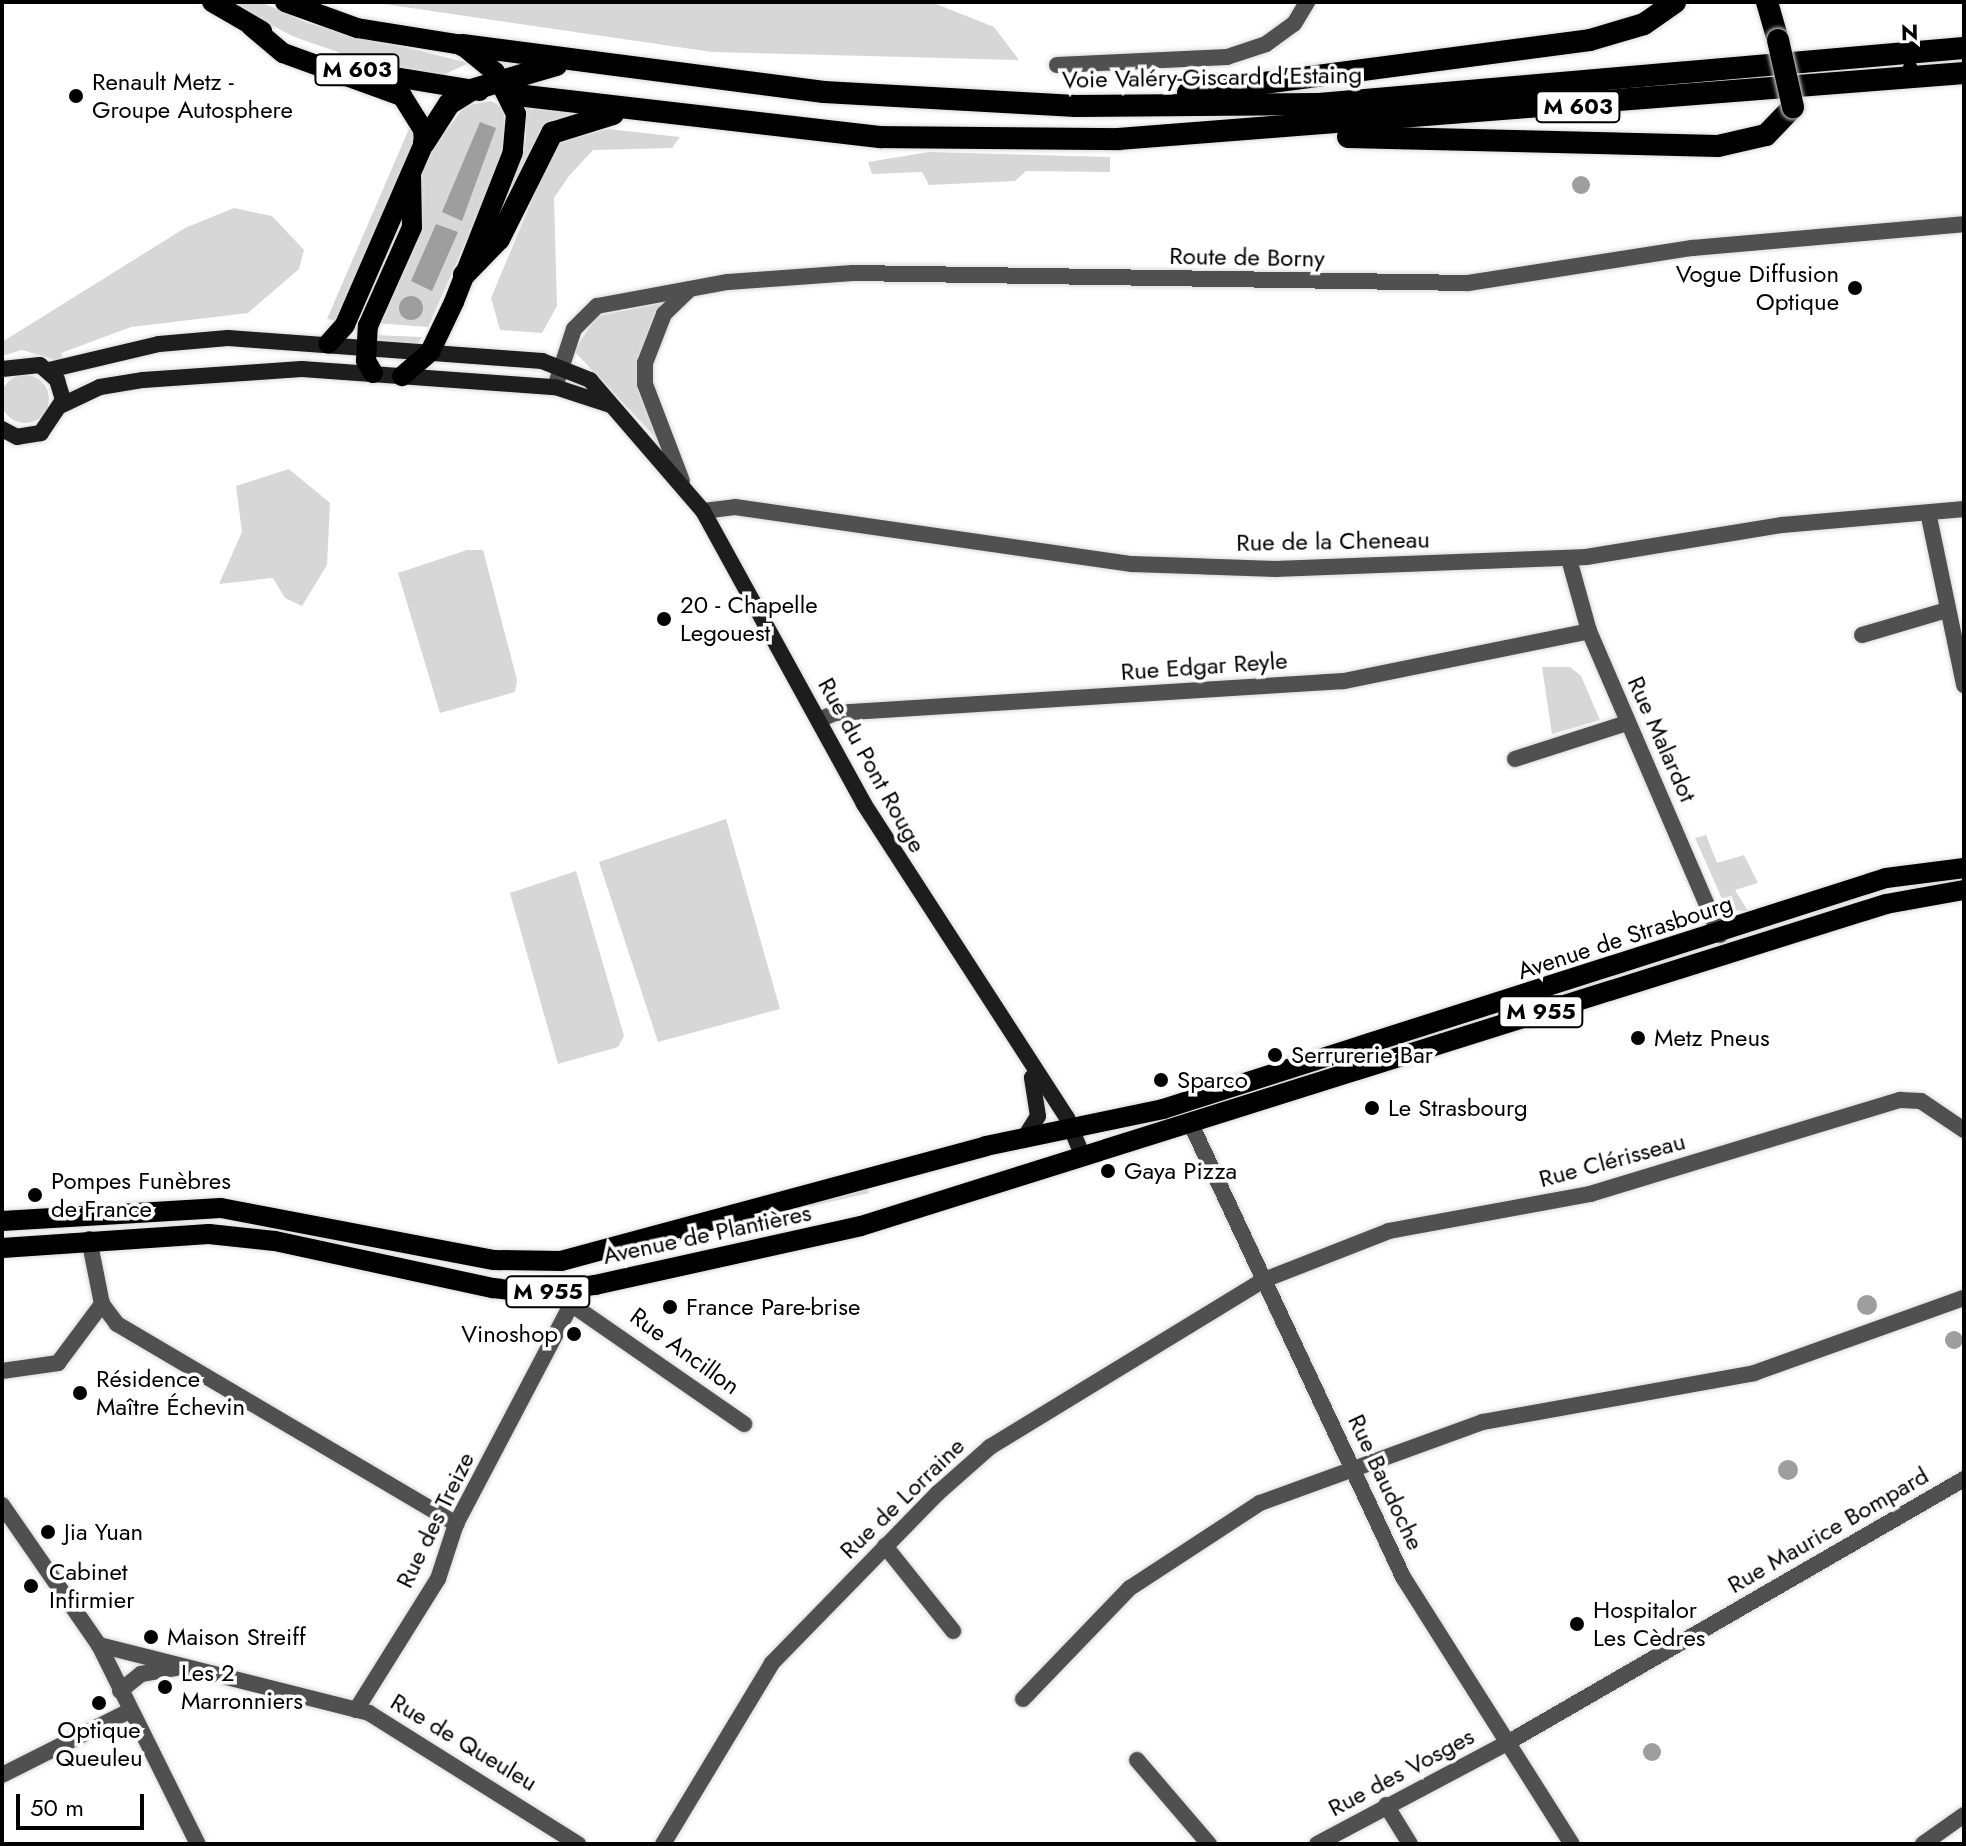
<!DOCTYPE html>
<meta charset="utf-8">
<style>
body{margin:0}
#map{position:relative;width:1966px;height:1846px;overflow:hidden;background:#fff;font-family:Jost,sans-serif}
div>[style]{position:absolute}
[style*='--x']{left:calc(var(--x)*1px);top:calc(var(--y)*1px);width:calc(var(--w)*1px);rotate:calc(var(--a)*1deg)}
.green>*{inset:0;background:#d7d7d7}
.round{border-radius:50%}
.water>*{inset:0;background:#9e9e9e}
.roads{filter:drop-shadow(0 0 2px #dbdbdb) drop-shadow(0 0 2px #dbdbdb)}
.minor>*{height:16px;margin:-8px;padding:0 8px;transform-origin:8px;border-radius:8px;background:#505050}
.tertiary>*{height:16px;margin:-8px;padding:0 8px;transform-origin:8px;border-radius:8px;background:#505050}
.secondary>*{height:16px;margin:-8px;padding:0 8px;transform-origin:8px;border-radius:8px;background:#1d1d1d}
.primary>*{height:20px;margin:-10px;padding:0 10px;transform-origin:10px;border-radius:10px;background:#000}
.trunk>*{height:22px;margin:-11px;padding:0 11px;transform-origin:11px;border-radius:11px;background:#000}
.bridges{filter:drop-shadow(0 0 2px #dbdbdb) drop-shadow(0 0 2px #dbdbdb)}
.trunk-bridge>*{height:22px;margin:-11px;padding:0 11px;transform-origin:11px;border-radius:11px;background:#000}
.dots>*{width:22px;height:22px;translate:-50% -50%;box-sizing:border-box;border:4px solid #fff;border-radius:50%}
span{translate:-50% -50%;white-space:nowrap;text-align:center;line-height:1.15;-webkit-text-stroke:7px #fff;paint-order:stroke}
.shield-label span{padding:2px 6px;background:#fff;border:2px solid;border-radius:6px;-webkit-text-stroke-width:0}
.shield-label{font-size:22px;color:#000;font-weight:700}
.street-label{font-size:24px;color:#000}
.poi-label{font-size:24px;color:#000}
.left{translate:0 -50%;text-align:left}
.right{translate:-100% -50%;text-align:right}
.frame{position:absolute;inset:0;border:4px solid #000;pointer-events:none}
.north{position:absolute;left:1870px;top:16px;width:80px;height:80px;-webkit-text-stroke:6px #fff;paint-order:stroke;rotate:359deg;font-size:22px;font-weight:700;line-height:32px;text-align:center;color:#000}
.north::after{content:'';display:block;margin:auto;width:28px;height:36px;background:#000;clip-path:polygon(50% 0,100% 100%,50% 72%,0 100%)}
.scale{position:absolute;left:16px;top:1794px;width:128px;height:36px;box-sizing:border-box;border:4px solid #000;border-top:0;padding-left:10px;font-size:24px;line-height:28px;white-space:nowrap;color:#000;-webkit-text-stroke:6px #fff;paint-order:stroke}
</style>
<div id="map">
<div class="green">
<div style="clip-path:polygon(228px 2px,261px 2px,307px 23px,469px 63px,443px 75px,380px 67px,292px 36px)"></div>
<div style="clip-path:polygon(370px 2px,931px 2px,994px 27px,1019px 60px,712px 52px)"></div>
<div style="clip-path:polygon(491px 101px,504px 108px,505px 153px,428px 327px,375px 323px,427px 156px,465px 106px)"></div>
<div style="clip-path:polygon(525px 108px,576px 113px,553px 123px,482px 251px,526px 139px)"></div>
<div style="clip-path:polygon(412px 122px,415px 137px,389px 202px,336px 321px,327px 319px)"></div>
<div style="clip-path:polygon(608px 129px,680px 137px,672px 148px,593px 150px,569px 176px,554px 198px,557px 306px,542px 333px,500px 330px,491px 298px,556px 143px)"></div>
<div style="clip-path:polygon(929px 152px,1110px 157px,1110px 172px,1026px 171px,1015px 181px,929px 185px,922px 172px,872px 174px,868px 162px)"></div>
<div style="clip-path:polygon(234px 208px,272px 216px,304px 250px,299px 269px,248px 313px,131px 327px,61px 353px,63px 362px,22px 350px,2px 356px,2px 342px,185px 228px)"></div>
<div style="clip-path:polygon(663px 303px,638px 357px,638px 391px,660px 442px,574px 351px,597px 316px)"></div>
<div style="clip-path:polygon(373px 335px,422px 337px,417px 346px,374px 342px)"></div>
<div class="round" style="left:1px;top:375px;width:48px;height:48px"></div>
<div style="clip-path:polygon(289px 469px,330px 503px,327px 565px,302px 606px,285px 598px,273px 578px,219px 584px,242px 532px,236px 486px)"></div>
<div style="clip-path:polygon(467px 550px,483px 550px,517px 680px,515px 692px,440px 713px,398px 573px)"></div>
<div style="clip-path:polygon(1542px 667px,1570px 667px,1581px 676px,1600px 720px,1552px 734px)"></div>
<div style="clip-path:polygon(726px 819px,780px 1009px,658px 1042px,599px 862px)"></div>
<div style="clip-path:polygon(1706px 835px,1717px 863px,1744px 855px,1758px 883px,1735px 890px,1748px 911px,1727px 910px,1695px 838px)"></div>
<div style="clip-path:polygon(576px 871px,624px 1036px,618px 1047px,558px 1064px,510px 893px)"></div>
<div style="clip-path:polygon(867px 1186px,869px 1193px,731px 1224px)"></div>
</div>
<div class="water">
<div style="clip-path:polygon(480px 122px,496px 128px,462px 221px,442px 212px)"></div>
<div class="round" style="left:1572px;top:176px;width:18px;height:18px"></div>
<div style="clip-path:polygon(436px 224px,458px 232px,432px 291px,411px 281px)"></div>
<div class="round" style="left:399px;top:296px;width:24px;height:24px"></div>
<div class="round" style="left:1857px;top:1295px;width:20px;height:20px"></div>
<div class="round" style="left:1945px;top:1331px;width:18px;height:18px"></div>
<div class="round" style="left:1778px;top:1460px;width:20px;height:20px"></div>
<div class="round" style="left:1643px;top:1743px;width:18px;height:18px"></div>
</div>
<div class="roads">
<div class="minor">
<div style="--x:1057;--y:65;--w:170;--a:-2.7"></div>
<div style="--x:1227;--y:57;--w:41;--a:-18.4"></div>
<div style="--x:1266;--y:44;--w:34;--a:-36"></div>
<div style="--x:1294;--y:24;--w:26;--a:-59"></div>
<div style="--x:703;--y:511;--w:32;--a:-7"></div>
<div style="--x:735;--y:507;--w:401;--a:8.2"></div>
<div style="--x:1132;--y:564;--w:144;--a:2"></div>
<div style="--x:1276;--y:569;--w:310;--a:-2.2"></div>
<div style="--x:1586;--y:557;--w:199;--a:-9.3"></div>
<div style="--x:1782;--y:525;--w:183;--a:-5"></div>
<div style="--x:1929;--y:517;--w:172;--a:78.2"></div>
<div style="--x:1569;--y:559;--w:75;--a:74.5"></div>
<div style="--x:1589;--y:631;--w:331;--a:66.7"></div>
<div style="--x:1862;--y:635;--w:89;--a:-16.4"></div>
<div style="--x:819;--y:720;--w:17;--a:-24"></div>
<div style="--x:835;--y:713;--w:510;--a:-3.6"></div>
<div style="--x:1344;--y:681;--w:250;--a:-11.5"></div>
<div style="--x:1515;--y:759;--w:118;--a:-17.8"></div>
<div style="--x:1190;--y:1122;--w:502;--a:64.91"></div>
<div style="--x:1403;--y:1577;--w:316;--a:57.7"></div>
<div style="--x:89;--y:1239;--w:66;--a:78.7"></div>
<div style="--x:102;--y:1304;--w:25;--a:53"></div>
<div style="--x:117;--y:1324;--w:394;--a:30.5"></div>
<div style="--x:565;--y:1300;--w:218;--a:34.7"></div>
<div style="--x:2;--y:1371;--w:57;--a:-8.1"></div>
<div style="--x:58;--y:1363;--w:74;--a:-53.3"></div>
<div style="--x:885;--y:1546;--w:109;--a:51.3"></div>
<div style="--x:120;--y:1691;--w:27;--a:-39"></div>
<div style="--x:141;--y:1674;--w:36;--a:-10"></div>
<div style="--x:1023;--y:1699;--w:154;--a:-46.1"></div>
<div style="--x:1130;--y:1588;--w:155;--a:-33.2"></div>
<div style="--x:1260;--y:1503;--w:237;--a:-20"></div>
<div style="--x:1483;--y:1422;--w:275;--a:-10.2"></div>
<div style="--x:1754;--y:1373;--w:223;--a:-19.7"></div>
<div style="--x:356;--y:1710;--w:155;--a:-58"></div>
<div style="--x:438;--y:1579;--w:58;--a:-71.9"></div>
<div style="--x:456;--y:1524;--w:247;--a:-62.3"></div>
<div style="--x:1137;--y:1760;--w:111;--a:49.4"></div>
<div style="--x:1386;--y:1805;--w:46;--a:58.4"></div>
<div style="--x:663;--y:1844;--w:211;--a:-58.9"></div>
<div style="--x:772;--y:1663;--w:238;--a:-45.7"></div>
<div style="--x:938;--y:1493;--w:69;--a:-41.5"></div>
<div style="--x:990;--y:1447;--w:321;--a:-31.4"></div>
<div style="--x:1264;--y:1280;--w:134;--a:-21.4"></div>
<div style="--x:1389;--y:1231;--w:204;--a:-10.4"></div>
<div style="--x:1590;--y:1194;--w:324;--a:-16.9"></div>
<div style="--x:1900;--y:1100;--w:21;--a:3"></div>
<div style="--x:1921;--y:1101;--w:52;--a:34"></div>
<div style="--x:1317;--y:1844;--w:215;--a:-28"></div>
<div style="--x:1507;--y:1743;--w:528;--a:-30.01"></div>
<div style="--x:1923;--y:1844;--w:50;--a:-35.3"></div>
</div>
<div class="tertiary">
<div style="--x:555;--y:387;--w:61;--a:-71.9"></div>
<div style="--x:574;--y:329;--w:33;--a:-45"></div>
<div style="--x:597;--y:306;--w:133;--a:-10.4"></div>
<div style="--x:728;--y:282;--w:125;--a:-4.1"></div>
<div style="--x:853;--y:273;--w:615;--a:0.93"></div>
<div style="--x:1468;--y:283;--w:227;--a:-8.9"></div>
<div style="--x:1692;--y:248;--w:273;--a:-5"></div>
<div style="--x:682;--y:481;--w:104;--a:-110.9"></div>
<div style="--x:645;--y:384;--w:21;--a:-90"></div>
<div style="--x:645;--y:363;--w:53;--a:-68.8"></div>
<div style="--x:664;--y:314;--w:36;--a:-44"></div>
<div style="--x:2;--y:1505;--w:170;--a:55.3"></div>
<div style="--x:99;--y:1645;--w:222;--a:63.6"></div>
<div style="--x:99;--y:1645;--w:278;--a:14.1"></div>
<div style="--x:369;--y:1713;--w:247;--a:32.1"></div>
<div style="--x:2;--y:1775;--w:142;--a:-26.7"></div>
</div>
<div class="secondary">
<div style="--x:2;--y:369;--w:38;--a:-6"></div>
<div style="--x:40;--y:365;--w:23;--a:41"></div>
<div style="--x:57;--y:380;--w:21;--a:73"></div>
<div style="--x:63;--y:400;--w:40;--a:124"></div>
<div style="--x:41;--y:433;--w:24;--a:171"></div>
<div style="--x:17;--y:437;--w:17;--a:-152"></div>
<div style="--x:49;--y:370;--w:113;--a:-13.3"></div>
<div style="--x:159;--y:344;--w:69;--a:-5"></div>
<div style="--x:228;--y:338;--w:315;--a:4.2"></div>
<div style="--x:542;--y:361;--w:52;--a:21.6"></div>
<div style="--x:590;--y:380;--w:173;--a:49.2"></div>
<div style="--x:703;--y:511;--w:334;--a:61.2"></div>
<div style="--x:864;--y:804;--w:374;--a:57.1"></div>
<div style="--x:1067;--y:1118;--w:42;--a:67.7"></div>
<div style="--x:62;--y:405;--w:42;--a:-25.3"></div>
<div style="--x:100;--y:387;--w:44;--a:-9.2"></div>
<div style="--x:143;--y:380;--w:159;--a:-4"></div>
<div style="--x:302;--y:369;--w:254;--a:4.1"></div>
<div style="--x:555;--y:387;--w:58;--a:18.1"></div>
<div style="--x:1023;--y:1140;--w:28;--a:-58"></div>
<div style="--x:1038;--y:1116;--w:39;--a:-99"></div>
</div>
<div class="primary">
<div style="--x:212;--y:2;--w:58;--a:30.1"></div>
<div style="--x:285;--y:2;--w:77;--a:19.9"></div>
<div style="--x:357;--y:28;--w:106;--a:9.2"></div>
<div style="--x:462;--y:45;--w:43;--a:39.3"></div>
<div style="--x:495;--y:72;--w:47;--a:63.4"></div>
<div style="--x:516;--y:114;--w:38;--a:95"></div>
<div style="--x:513;--y:152;--w:161;--a:111.5"></div>
<div style="--x:454;--y:302;--w:55;--a:115.6"></div>
<div style="--x:430;--y:352;--w:37;--a:139"></div>
<div style="--x:251;--y:26;--w:42;--a:40.2"></div>
<div style="--x:283;--y:53;--w:127;--a:19.9"></div>
<div style="--x:402;--y:96;--w:39;--a:58"></div>
<div style="--x:423;--y:129;--w:14;--a:86"></div>
<div style="--x:424;--y:143;--w:198;--a:113.5"></div>
<div style="--x:345;--y:325;--w:25;--a:132"></div>
<div style="--x:370;--y:73;--w:111;--a:9.3"></div>
<div style="--x:373;--y:373;--w:14;--a:-120"></div>
<div style="--x:366;--y:361;--w:35;--a:-87"></div>
<div style="--x:368;--y:326;--w:108;--a:-66"></div>
<div style="--x:412;--y:227;--w:51;--a:-91.1"></div>
<div style="--x:2;--y:1221;--w:219;--a:-3.4"></div>
<div style="--x:221;--y:1208;--w:278;--a:10.8"></div>
<div style="--x:494;--y:1260;--w:67;--a:0.9"></div>
<div style="--x:561;--y:1261;--w:440;--a:-15.1"></div>
<div style="--x:986;--y:1146;--w:181;--a:-11.8"></div>
<div style="--x:1163;--y:1109;--w:759;--a:-17.72"></div>
<div style="--x:1886;--y:878;--w:79;--a:-7.3"></div>
<div style="--x:2;--y:1248;--w:207;--a:-3.9"></div>
<div style="--x:209;--y:1234;--w:66;--a:6.1"></div>
<div style="--x:275;--y:1241;--w:223;--a:12.2"></div>
<div style="--x:493;--y:1288;--w:42;--a:6.8"></div>
<div style="--x:535;--y:1293;--w:61;--a:-7.6"></div>
<div style="--x:595;--y:1285;--w:272;--a:-12.5"></div>
<div style="--x:861;--y:1226;--w:1074;--a:-17.44"></div>
<div style="--x:1886;--y:904;--w:79;--a:-10.2"></div>
</div>
<div class="trunk">
<div style="--x:1767;--y:2;--w:40;--a:74"></div>
<div style="--x:462;--y:45;--w:365;--a:7.4"></div>
<div style="--x:824;--y:92;--w:252;--a:3.2"></div>
<div style="--x:1076;--y:106;--w:243;--a:-0.5"></div>
<div style="--x:1319;--y:104;--w:647;--a:-4.96"></div>
<div style="--x:1188;--y:93;--w:405;--a:-7.5"></div>
<div style="--x:1590;--y:40;--w:56;--a:-16.5"></div>
<div style="--x:1644;--y:24;--w:38;--a:-35"></div>
<div style="--x:508;--y:94;--w:376;--a:6.6"></div>
<div style="--x:882;--y:137;--w:236;--a:0.5"></div>
<div style="--x:1118;--y:139;--w:849;--a:-4.46"></div>
<div style="--x:1348;--y:137;--w:370;--a:1.4"></div>
<div style="--x:1718;--y:146;--w:49;--a:-12.9"></div>
<div style="--x:1766;--y:135;--w:39;--a:-46"></div>
<div style="--x:424;--y:143;--w:46;--a:-57.3"></div>
<div style="--x:449;--y:104;--w:26;--a:-32"></div>
<div style="--x:471;--y:90;--w:89;--a:-16.4"></div>
<div style="--x:464;--y:275;--w:50;--a:-45.8"></div>
<div style="--x:499;--y:239;--w:119;--a:-63.4"></div>
<div style="--x:552;--y:133;--w:64;--a:-17.3"></div>
</div>
</div>
<div class="bridges">
<div class="trunk-bridge">
<div style="--x:1778;--y:40;--w:69;--a:77.4"></div>
</div>
</div>
<div class="dots">
<div style="left:76px;top:96px;background:#000"></div>
<div style="left:1855px;top:288px;background:#000"></div>
<div style="left:664px;top:619px;background:#000"></div>
<div style="left:1638px;top:1038px;background:#000"></div>
<div style="left:1275px;top:1055px;background:#000"></div>
<div style="left:1161px;top:1080px;background:#000"></div>
<div style="left:1372px;top:1108px;background:#000"></div>
<div style="left:1108px;top:1171px;background:#000"></div>
<div style="left:35px;top:1195px;background:#000"></div>
<div style="left:670px;top:1307px;background:#000"></div>
<div style="left:574px;top:1334px;background:#000"></div>
<div style="left:80px;top:1393px;background:#000"></div>
<div style="left:48px;top:1532px;background:#000"></div>
<div style="left:31px;top:1586px;background:#000"></div>
<div style="left:1577px;top:1624px;background:#000"></div>
<div style="left:151px;top:1637px;background:#000"></div>
<div style="left:165px;top:1687px;background:#000"></div>
<div style="left:99px;top:1703px;background:#000"></div>
</div>
<div class="shield-label">
<span style="left:357px;top:70px">M 603</span>
<span style="left:1578px;top:107px">M 603</span>
<span style="left:1541px;top:1012px">M 955</span>
<span style="left:548px;top:1292px">M 955</span>
</div>
<div class="street-label">
<span style="left:1212px;top:77px;rotate:-1deg">Voie Valéry-Giscard d'Estaing</span>
<span style="left:1247px;top:257px;rotate:1deg">Route de Borny</span>
<span style="left:1333px;top:541px;rotate:-1deg">Rue de la Cheneau</span>
<span style="left:1204px;top:666px;rotate:-4deg">Rue Edgar Reyle</span>
<span style="left:1662px;top:739px;rotate:66deg">Rue Malardot</span>
<span style="left:872px;top:765px;rotate:61deg">Rue du Pont Rouge</span>
<span style="left:1625px;top:937px;rotate:-18deg">Avenue de Strasbourg</span>
<span style="left:1612px;top:1160px;rotate:-15deg">Rue Clérisseau</span>
<span style="left:707px;top:1234px;rotate:-12deg">Avenue de Plantières</span>
<span style="left:685px;top:1351px;rotate:36deg">Rue Ancillon</span>
<span style="left:1386px;top:1482px;rotate:65deg">Rue Baudoche</span>
<span style="left:902px;top:1498px;rotate:-44deg">Rue de Lorraine</span>
<span style="left:435px;top:1520px;rotate:-64deg">Rue des Treize</span>
<span style="left:1828px;top:1530px;rotate:-30deg">Rue Maurice Bompard</span>
<span style="left:464px;top:1742px;rotate:31deg">Rue de Queuleu</span>
<span style="left:1401px;top:1772px;rotate:-28deg">Rue des Vosges</span>
</div>
<div class="poi-label">
<span class="left" style="left:92px;top:96px">Renault Metz -<br>Groupe Autosphere</span>
<span class="right" style="left:1839px;top:288px">Vogue Diffusion<br>Optique</span>
<span class="left" style="left:680px;top:619px">20 - Chapelle<br>Legouest</span>
<span class="left" style="left:1654px;top:1038px">Metz Pneus</span>
<span class="left" style="left:1291px;top:1055px">Serrurerie Bar</span>
<span class="left" style="left:1177px;top:1080px">Sparco</span>
<span class="left" style="left:1388px;top:1108px">Le Strasbourg</span>
<span class="left" style="left:1124px;top:1171px">Gaya Pizza</span>
<span class="left" style="left:51px;top:1195px">Pompes Funèbres<br>de France</span>
<span class="left" style="left:686px;top:1307px">France Pare-brise</span>
<span class="right" style="left:558px;top:1334px">Vinoshop</span>
<span class="left" style="left:96px;top:1393px">Résidence<br>Maître Échevin</span>
<span class="left" style="left:64px;top:1532px">Jia Yuan</span>
<span class="left" style="left:49px;top:1586px">Cabinet<br>Infirmier</span>
<span class="left" style="left:1593px;top:1624px">Hospitalor<br>Les Cèdres</span>
<span class="left" style="left:167px;top:1637px">Maison Streiff</span>
<span class="left" style="left:181px;top:1687px">Les 2<br>Marronniers</span>
<span style="left:99px;top:1744px">Optique<br>Queuleu</span>
</div>
<div class="frame"></div>
<div class="north">N</div>
<div class="scale">50 m</div>
</div>
